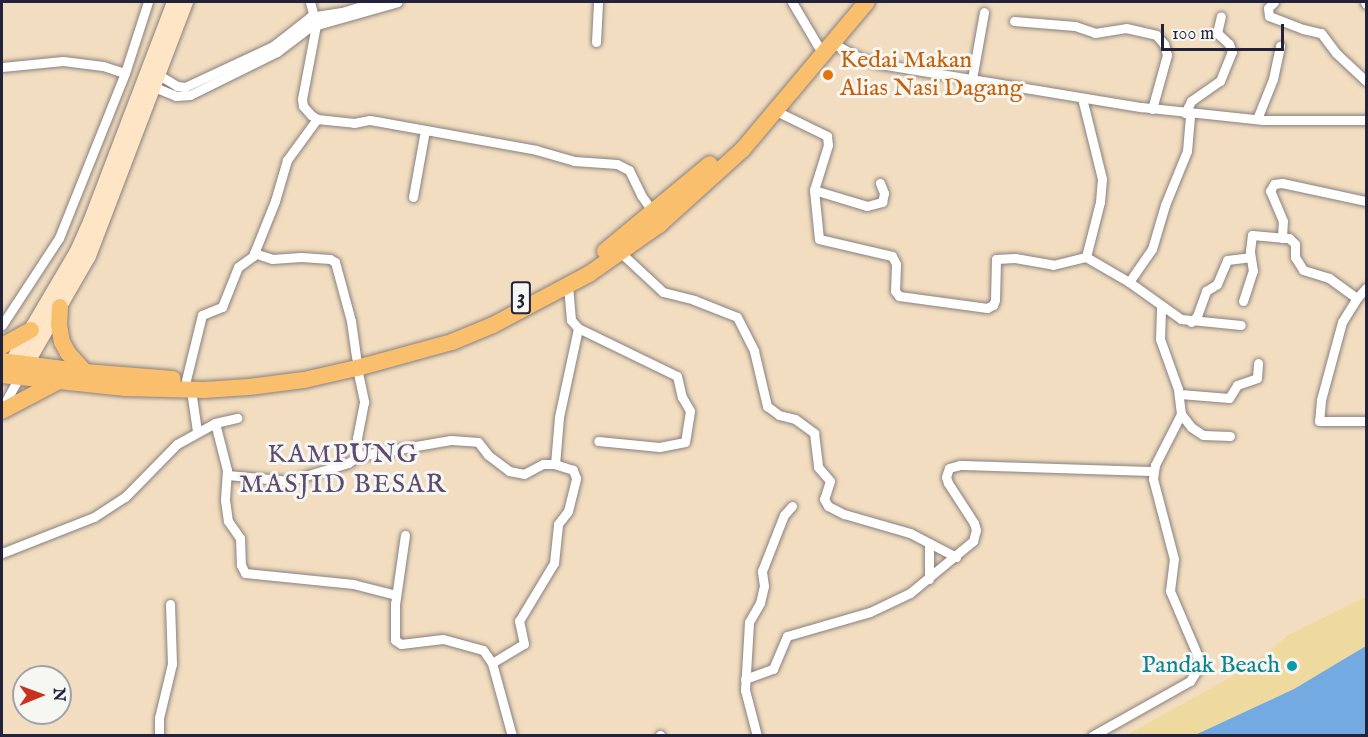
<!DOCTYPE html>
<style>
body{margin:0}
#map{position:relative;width:1368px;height:737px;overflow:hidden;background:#f2ddc0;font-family:"IM FELL English",serif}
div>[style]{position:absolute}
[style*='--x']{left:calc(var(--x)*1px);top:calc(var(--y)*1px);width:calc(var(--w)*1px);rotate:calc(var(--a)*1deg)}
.sand>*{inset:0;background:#eeda9e}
.water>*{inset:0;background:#72aae1}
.roads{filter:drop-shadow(0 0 2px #8a807e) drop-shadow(0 0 2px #8a807e)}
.minor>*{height:9px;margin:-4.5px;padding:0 4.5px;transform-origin:4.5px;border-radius:4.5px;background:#fff}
.secondary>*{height:14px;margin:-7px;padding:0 7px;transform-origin:7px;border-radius:7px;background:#fde5c5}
.trunk>*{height:16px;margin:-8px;padding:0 8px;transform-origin:8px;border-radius:8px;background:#f9bf6d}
.dots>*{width:16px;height:16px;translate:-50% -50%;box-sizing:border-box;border:3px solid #f6f6f2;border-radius:50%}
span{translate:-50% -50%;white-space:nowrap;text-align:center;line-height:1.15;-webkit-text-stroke:6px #f6f6f2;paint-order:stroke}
.shield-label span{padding:2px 4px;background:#f6f6f2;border:2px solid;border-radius:4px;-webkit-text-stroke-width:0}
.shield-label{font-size:22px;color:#22223b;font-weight:700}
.food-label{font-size:24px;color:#c56008}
.left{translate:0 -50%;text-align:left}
.culture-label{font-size:24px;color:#0d838f}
.right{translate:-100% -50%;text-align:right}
.neighbourhood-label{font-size:26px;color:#5c4a71;letter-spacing:1.5px}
.frame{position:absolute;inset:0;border:3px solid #22223b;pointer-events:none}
.north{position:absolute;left:12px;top:665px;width:60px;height:60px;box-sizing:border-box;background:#f6f6f2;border:2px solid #a1a1a9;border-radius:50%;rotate:89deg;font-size:16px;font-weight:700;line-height:24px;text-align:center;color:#22223b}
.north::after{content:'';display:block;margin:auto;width:21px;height:27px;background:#c8321e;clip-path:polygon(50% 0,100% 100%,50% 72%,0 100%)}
.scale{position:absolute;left:1161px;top:24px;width:123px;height:27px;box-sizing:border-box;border:3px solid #22223b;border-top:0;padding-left:8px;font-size:18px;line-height:21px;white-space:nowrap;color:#22223b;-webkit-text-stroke:4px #f6f6f2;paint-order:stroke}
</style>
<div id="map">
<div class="sand">
<div style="clip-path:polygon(1366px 597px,1366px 646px,1337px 664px,1294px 689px,1195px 735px,1125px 736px,1247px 668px,1290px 634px)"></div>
</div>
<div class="water">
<div style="clip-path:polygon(1366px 646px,1366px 735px,1195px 735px,1294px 689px)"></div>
</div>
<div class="roads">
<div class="minor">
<div style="--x:310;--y:2;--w:24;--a:75"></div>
<div style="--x:316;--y:25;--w:75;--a:100.7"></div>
<div style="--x:302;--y:99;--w:7;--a:82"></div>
<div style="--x:303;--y:106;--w:12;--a:48"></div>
<div style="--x:311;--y:115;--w:7;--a:34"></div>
<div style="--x:317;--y:119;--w:37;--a:6"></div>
<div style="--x:354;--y:123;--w:16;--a:-11"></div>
<div style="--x:370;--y:120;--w:169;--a:10.2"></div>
<div style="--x:536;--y:150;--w:40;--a:16"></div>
<div style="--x:574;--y:161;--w:43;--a:4"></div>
<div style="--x:617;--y:164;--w:13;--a:27"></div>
<div style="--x:629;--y:170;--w:28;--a:64"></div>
<div style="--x:641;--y:195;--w:21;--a:55"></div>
<div style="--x:792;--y:2;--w:51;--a:59.4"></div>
<div style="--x:1274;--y:2;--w:8;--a:135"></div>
<div style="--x:1268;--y:8;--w:8;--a:83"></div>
<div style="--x:1269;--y:16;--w:36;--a:21"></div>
<div style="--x:1303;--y:29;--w:18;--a:13"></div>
<div style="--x:1321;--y:33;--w:25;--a:53"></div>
<div style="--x:1336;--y:53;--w:41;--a:43"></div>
<div style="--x:1365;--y:2;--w:2;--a:63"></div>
<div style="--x:1014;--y:21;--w:61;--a:4.7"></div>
<div style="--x:1075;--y:26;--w:21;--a:19"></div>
<div style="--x:1095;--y:33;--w:31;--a:-9"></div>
<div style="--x:1126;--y:28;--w:31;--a:13"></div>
<div style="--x:1156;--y:35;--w:12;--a:48"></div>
<div style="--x:1164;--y:44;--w:11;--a:75"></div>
<div style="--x:1167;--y:55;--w:56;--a:105.5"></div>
<div style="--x:596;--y:42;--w:40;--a:-87.1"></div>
<div style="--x:834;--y:44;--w:27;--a:28"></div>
<div style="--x:858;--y:57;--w:23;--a:18"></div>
<div style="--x:880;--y:64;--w:265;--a:9.4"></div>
<div style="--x:1141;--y:107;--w:123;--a:6.1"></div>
<div style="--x:1263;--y:120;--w:103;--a:0"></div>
<div style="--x:2;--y:67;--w:61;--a:-5.6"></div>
<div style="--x:63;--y:61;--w:40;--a:7.1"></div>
<div style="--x:103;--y:66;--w:23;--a:18"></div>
<div style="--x:159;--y:75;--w:21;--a:31"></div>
<div style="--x:177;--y:86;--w:8;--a:7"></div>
<div style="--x:185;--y:87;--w:97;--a:-25"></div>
<div style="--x:273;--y:46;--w:47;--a:-38.1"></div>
<div style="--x:310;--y:17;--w:32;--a:-9"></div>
<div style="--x:342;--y:12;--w:34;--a:-17"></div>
<div style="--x:972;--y:79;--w:68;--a:-79.8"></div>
<div style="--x:154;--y:87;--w:24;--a:22"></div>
<div style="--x:176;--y:96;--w:14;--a:-4"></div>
<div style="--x:190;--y:95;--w:97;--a:-26.3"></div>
<div style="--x:277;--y:52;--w:41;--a:-37.1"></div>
<div style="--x:310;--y:27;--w:91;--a:-15.9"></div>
<div style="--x:1082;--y:98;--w:83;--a:76.1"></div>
<div style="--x:1102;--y:179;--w:23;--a:95"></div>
<div style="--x:1100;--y:202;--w:57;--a:104.3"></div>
<div style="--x:1086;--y:257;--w:50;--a:30.2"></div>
<div style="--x:1129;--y:282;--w:64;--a:35.4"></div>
<div style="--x:1181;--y:319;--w:60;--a:5.7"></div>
<div style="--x:776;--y:111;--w:57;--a:26.1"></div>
<div style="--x:827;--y:136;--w:9;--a:84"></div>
<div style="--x:828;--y:145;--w:47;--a:107.3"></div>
<div style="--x:814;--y:190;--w:49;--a:84.2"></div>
<div style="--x:819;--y:239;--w:75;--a:13.1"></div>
<div style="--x:892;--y:256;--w:9;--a:63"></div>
<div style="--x:896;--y:264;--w:27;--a:92"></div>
<div style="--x:895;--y:291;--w:6;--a:51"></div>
<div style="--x:899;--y:296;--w:89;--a:7.8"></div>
<div style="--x:987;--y:308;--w:7;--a:-27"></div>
<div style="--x:993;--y:305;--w:5;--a:-68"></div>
<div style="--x:995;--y:300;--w:41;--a:-88.6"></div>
<div style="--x:996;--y:259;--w:19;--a:-3"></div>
<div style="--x:1015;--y:258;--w:39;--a:10"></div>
<div style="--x:1053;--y:265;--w:34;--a:-14"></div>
<div style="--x:1185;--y:113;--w:13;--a:-63"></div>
<div style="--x:1191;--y:101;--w:35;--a:-35"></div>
<div style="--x:1220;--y:81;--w:31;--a:-68"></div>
<div style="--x:1232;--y:52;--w:9;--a:-111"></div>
<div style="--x:1229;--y:44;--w:16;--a:-137"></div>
<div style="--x:1217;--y:33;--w:17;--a:-77"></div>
<div style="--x:1257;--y:119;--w:43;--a:-68.2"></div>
<div style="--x:1273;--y:79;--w:34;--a:-78"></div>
<div style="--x:814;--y:190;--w:55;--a:16.8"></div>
<div style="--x:867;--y:206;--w:16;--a:-15"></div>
<div style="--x:882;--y:202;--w:9;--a:-77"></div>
<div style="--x:884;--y:193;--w:11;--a:-112"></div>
<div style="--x:413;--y:197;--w:68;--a:-79.8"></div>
<div style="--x:1282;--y:238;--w:17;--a:-87"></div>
<div style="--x:1283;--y:221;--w:33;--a:-113"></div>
<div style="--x:1270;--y:191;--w:8;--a:-60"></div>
<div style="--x:1274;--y:184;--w:8;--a:-7"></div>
<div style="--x:1282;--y:183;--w:86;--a:12.1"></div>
<div style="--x:254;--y:253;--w:19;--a:18"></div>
<div style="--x:272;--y:259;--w:29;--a:-4"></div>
<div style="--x:301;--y:257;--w:29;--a:4"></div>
<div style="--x:330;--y:259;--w:6;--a:31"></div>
<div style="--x:335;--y:262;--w:61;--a:74.8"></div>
<div style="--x:351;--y:321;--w:37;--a:82"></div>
<div style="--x:621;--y:253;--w:57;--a:42.9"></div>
<div style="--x:663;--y:292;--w:32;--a:14"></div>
<div style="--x:694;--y:300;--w:46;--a:21.6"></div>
<div style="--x:737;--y:317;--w:38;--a:63"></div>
<div style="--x:754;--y:351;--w:57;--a:76.7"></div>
<div style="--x:767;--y:406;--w:15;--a:37"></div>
<div style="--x:779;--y:415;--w:16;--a:14"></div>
<div style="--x:795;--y:419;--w:24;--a:36"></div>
<div style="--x:814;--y:433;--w:34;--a:83"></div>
<div style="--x:818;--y:467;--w:18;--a:49"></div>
<div style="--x:830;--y:481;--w:19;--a:108"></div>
<div style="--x:824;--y:499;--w:8;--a:60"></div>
<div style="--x:828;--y:506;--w:18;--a:27"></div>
<div style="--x:844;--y:514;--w:69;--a:16.1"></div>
<div style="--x:910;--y:533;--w:52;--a:27.6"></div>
<div style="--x:1129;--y:282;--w:40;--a:-55.1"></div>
<div style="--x:1152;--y:249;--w:46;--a:-73.5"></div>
<div style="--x:1165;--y:205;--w:58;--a:-67.8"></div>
<div style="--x:1187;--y:151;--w:37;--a:-85"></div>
<div style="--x:1366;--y:288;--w:13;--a:132"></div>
<div style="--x:1357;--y:298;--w:28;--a:122"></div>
<div style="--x:1342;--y:322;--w:81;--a:105.1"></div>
<div style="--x:1321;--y:400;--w:21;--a:95"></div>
<div style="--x:1319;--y:421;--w:47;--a:0"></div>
<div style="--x:1243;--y:301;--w:32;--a:-72"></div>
<div style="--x:1253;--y:271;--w:20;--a:-99"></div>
<div style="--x:1250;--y:251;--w:16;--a:-83"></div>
<div style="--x:1252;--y:235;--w:37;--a:5"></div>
<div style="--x:1289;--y:238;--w:8;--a:45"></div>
<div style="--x:1295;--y:244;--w:13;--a:90"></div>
<div style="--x:1295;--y:257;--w:15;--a:58"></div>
<div style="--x:1303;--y:270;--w:27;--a:17"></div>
<div style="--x:1329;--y:278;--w:34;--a:36"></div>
<div style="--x:1191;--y:322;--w:8;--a:-45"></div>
<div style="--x:1197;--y:316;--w:27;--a:-70"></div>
<div style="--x:1206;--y:291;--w:13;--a:-32"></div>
<div style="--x:1217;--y:284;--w:26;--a:-67"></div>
<div style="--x:1227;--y:260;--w:23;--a:-7"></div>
<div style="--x:2;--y:325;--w:104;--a:-56.8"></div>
<div style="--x:59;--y:238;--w:178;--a:-68.2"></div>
<div style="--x:125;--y:73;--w:75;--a:-72.1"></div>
<div style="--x:578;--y:328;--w:110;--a:25.9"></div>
<div style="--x:677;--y:376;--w:22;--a:77"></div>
<div style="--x:682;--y:397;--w:16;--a:60"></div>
<div style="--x:690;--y:411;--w:31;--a:99"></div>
<div style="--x:685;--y:442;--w:26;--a:169"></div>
<div style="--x:659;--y:447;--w:61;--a:-174.4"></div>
<div style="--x:357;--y:368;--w:35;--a:78"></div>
<div style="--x:364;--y:402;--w:37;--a:101"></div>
<div style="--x:357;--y:438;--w:18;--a:87"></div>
<div style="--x:186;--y:380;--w:67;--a:-76.2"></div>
<div style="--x:202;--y:315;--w:22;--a:-22"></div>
<div style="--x:222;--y:307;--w:43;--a:-68.2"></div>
<div style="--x:238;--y:267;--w:19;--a:-36"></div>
<div style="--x:253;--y:256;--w:59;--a:-68.2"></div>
<div style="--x:275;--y:201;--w:43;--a:-73.7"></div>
<div style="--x:287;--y:160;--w:51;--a:-53.8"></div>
<div style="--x:191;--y:390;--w:41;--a:81.7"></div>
<div style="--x:1180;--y:394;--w:49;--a:4.7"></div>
<div style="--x:1229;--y:398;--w:15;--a:-58"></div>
<div style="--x:1237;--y:385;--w:21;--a:-19"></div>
<div style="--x:1257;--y:378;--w:15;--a:-86"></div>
<div style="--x:2;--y:408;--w:37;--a:-61"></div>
<div style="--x:1181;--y:414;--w:16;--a:52"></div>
<div style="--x:1191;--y:427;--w:14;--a:34"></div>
<div style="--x:1203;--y:435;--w:27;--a:2"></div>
<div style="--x:215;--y:423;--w:49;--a:75.7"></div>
<div style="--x:227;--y:470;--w:30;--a:94"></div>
<div style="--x:225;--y:500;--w:21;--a:82"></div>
<div style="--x:228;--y:521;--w:21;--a:55"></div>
<div style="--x:240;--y:538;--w:27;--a:88"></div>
<div style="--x:241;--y:565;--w:9;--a:63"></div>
<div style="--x:245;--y:573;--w:109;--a:5.8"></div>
<div style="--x:353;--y:584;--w:44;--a:14.3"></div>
<div style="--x:228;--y:475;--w:61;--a:5.6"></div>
<div style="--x:289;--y:481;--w:62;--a:-17"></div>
<div style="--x:348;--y:463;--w:12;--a:-35"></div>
<div style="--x:358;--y:456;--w:94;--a:-9.8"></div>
<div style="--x:451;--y:440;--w:27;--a:4"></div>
<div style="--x:478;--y:442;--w:16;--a:52"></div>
<div style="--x:488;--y:455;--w:26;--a:37"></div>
<div style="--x:509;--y:471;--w:15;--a:11"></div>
<div style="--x:524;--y:474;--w:21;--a:-28"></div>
<div style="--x:543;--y:464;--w:12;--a:0"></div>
<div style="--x:405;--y:535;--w:70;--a:98.2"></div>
<div style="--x:395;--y:604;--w:36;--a:90"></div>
<div style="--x:395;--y:640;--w:7;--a:34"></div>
<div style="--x:401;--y:644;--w:42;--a:-6.8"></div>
<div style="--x:443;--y:639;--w:41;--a:15.4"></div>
<div style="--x:483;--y:650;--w:16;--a:55"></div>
<div style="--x:492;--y:663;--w:76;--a:74.7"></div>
<div style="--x:929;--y:543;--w:36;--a:90"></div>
<div style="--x:2;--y:553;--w:99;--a:-21.4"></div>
<div style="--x:94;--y:517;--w:37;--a:-33"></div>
<div style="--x:125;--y:497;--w:74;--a:-45.5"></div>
<div style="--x:177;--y:444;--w:43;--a:-28.9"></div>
<div style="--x:215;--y:423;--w:23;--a:-13"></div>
<div style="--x:492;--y:663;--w:37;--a:-31"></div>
<div style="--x:524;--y:644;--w:24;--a:-102"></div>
<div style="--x:519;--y:621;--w:68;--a:-58.9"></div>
<div style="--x:554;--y:563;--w:39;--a:-84"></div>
<div style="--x:558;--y:524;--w:16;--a:-52"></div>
<div style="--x:568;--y:511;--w:34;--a:-76"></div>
<div style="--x:576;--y:478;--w:9;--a:-111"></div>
<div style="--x:573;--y:470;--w:19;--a:-162"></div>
<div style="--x:555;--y:464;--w:47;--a:-85.1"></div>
<div style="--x:559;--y:417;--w:91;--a:-77.9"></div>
<div style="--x:578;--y:328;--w:11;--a:-131"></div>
<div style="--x:571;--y:320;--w:34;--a:-95"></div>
<div style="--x:745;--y:679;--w:30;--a:-20"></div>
<div style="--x:773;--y:669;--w:36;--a:-67"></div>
<div style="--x:787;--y:636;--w:86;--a:-16.1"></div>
<div style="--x:870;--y:612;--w:44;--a:-25.4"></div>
<div style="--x:910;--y:593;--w:82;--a:-39.5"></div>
<div style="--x:973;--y:541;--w:11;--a:-75"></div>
<div style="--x:976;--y:530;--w:7;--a:-106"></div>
<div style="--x:974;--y:523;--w:48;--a:-123"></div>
<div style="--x:948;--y:483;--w:6;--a:-108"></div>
<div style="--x:946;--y:477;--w:9;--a:-72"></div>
<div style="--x:949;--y:468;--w:11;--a:-15"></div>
<div style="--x:960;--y:465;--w:193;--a:1.8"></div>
<div style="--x:660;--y:735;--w:1;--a:45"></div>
<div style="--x:159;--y:736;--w:18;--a:-90"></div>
<div style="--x:159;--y:718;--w:56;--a:-76.5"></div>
<div style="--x:172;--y:664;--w:60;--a:-91.9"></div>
<div style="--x:757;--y:736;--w:48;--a:-104.6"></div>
<div style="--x:745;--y:690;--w:68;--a:-86.6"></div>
<div style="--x:749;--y:622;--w:22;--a:-60"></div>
<div style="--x:760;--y:603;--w:17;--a:-77"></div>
<div style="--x:764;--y:586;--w:15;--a:-98"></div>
<div style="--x:762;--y:571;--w:60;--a:-68.6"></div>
<div style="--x:784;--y:515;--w:12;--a:-48"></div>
<div style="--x:1092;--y:736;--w:112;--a:-29.3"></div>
<div style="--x:1190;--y:681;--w:15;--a:-58"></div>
<div style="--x:1198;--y:668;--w:14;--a:-94"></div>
<div style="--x:1197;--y:654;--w:69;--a:-113.2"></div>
<div style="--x:1170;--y:591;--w:32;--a:-83"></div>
<div style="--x:1174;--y:559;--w:83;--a:-104.7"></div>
<div style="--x:1153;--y:479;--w:14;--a:-82"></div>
<div style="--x:1155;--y:465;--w:57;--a:-63"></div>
<div style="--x:1181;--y:414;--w:25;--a:-97"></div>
<div style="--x:1178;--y:389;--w:53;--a:-109.8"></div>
<div style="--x:1160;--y:339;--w:32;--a:-88"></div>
</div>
<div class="secondary">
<div style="--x:7;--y:370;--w:138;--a:-59.5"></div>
<div style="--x:77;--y:251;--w:32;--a:-66"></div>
<div style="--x:90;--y:222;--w:235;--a:-69.1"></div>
<div style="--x:22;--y:372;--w:134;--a:-60"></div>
<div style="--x:89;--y:256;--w:272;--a:-69.1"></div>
</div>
<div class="trunk">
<div style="--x:605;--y:251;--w:136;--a:-39.6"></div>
<div style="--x:60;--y:307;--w:17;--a:93"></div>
<div style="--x:59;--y:324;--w:18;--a:81"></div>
<div style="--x:62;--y:342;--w:13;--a:61"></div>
<div style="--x:68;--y:353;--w:25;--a:48"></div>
<div style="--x:2;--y:346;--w:33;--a:-29"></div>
<div style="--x:2;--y:361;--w:84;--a:7.5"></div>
<div style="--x:85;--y:372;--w:88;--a:4.5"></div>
<div style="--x:2;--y:375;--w:124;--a:6"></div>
<div style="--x:125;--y:388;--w:79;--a:1.5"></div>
<div style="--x:204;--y:390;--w:45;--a:-3.8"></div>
<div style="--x:249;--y:387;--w:55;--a:-7.3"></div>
<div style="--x:304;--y:380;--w:54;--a:-12.8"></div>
<div style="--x:357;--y:368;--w:98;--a:-15.3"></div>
<div style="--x:452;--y:342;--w:44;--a:-22.5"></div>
<div style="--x:493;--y:325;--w:109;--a:-28"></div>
<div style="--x:589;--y:274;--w:85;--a:-35"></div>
<div style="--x:659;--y:225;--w:113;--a:-42.1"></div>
<div style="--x:743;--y:149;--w:192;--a:-49.9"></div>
<div style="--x:2;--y:411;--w:64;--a:-27.8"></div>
</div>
</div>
<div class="dots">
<div style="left:828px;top:75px;background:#e8710a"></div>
<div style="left:1292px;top:666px;background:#0f9aa8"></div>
</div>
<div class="shield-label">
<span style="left:521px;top:298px">3</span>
</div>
<div class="food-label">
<span class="left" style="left:840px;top:75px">Kedai Makan<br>Alias Nasi Dagang</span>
</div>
<div class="culture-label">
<span class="right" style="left:1280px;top:666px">Pandak Beach</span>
</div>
<div class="neighbourhood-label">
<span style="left:343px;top:470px">KAMPUNG<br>MASJID BESAR</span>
</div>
<div class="frame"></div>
<div class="north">N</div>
<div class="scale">100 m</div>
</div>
